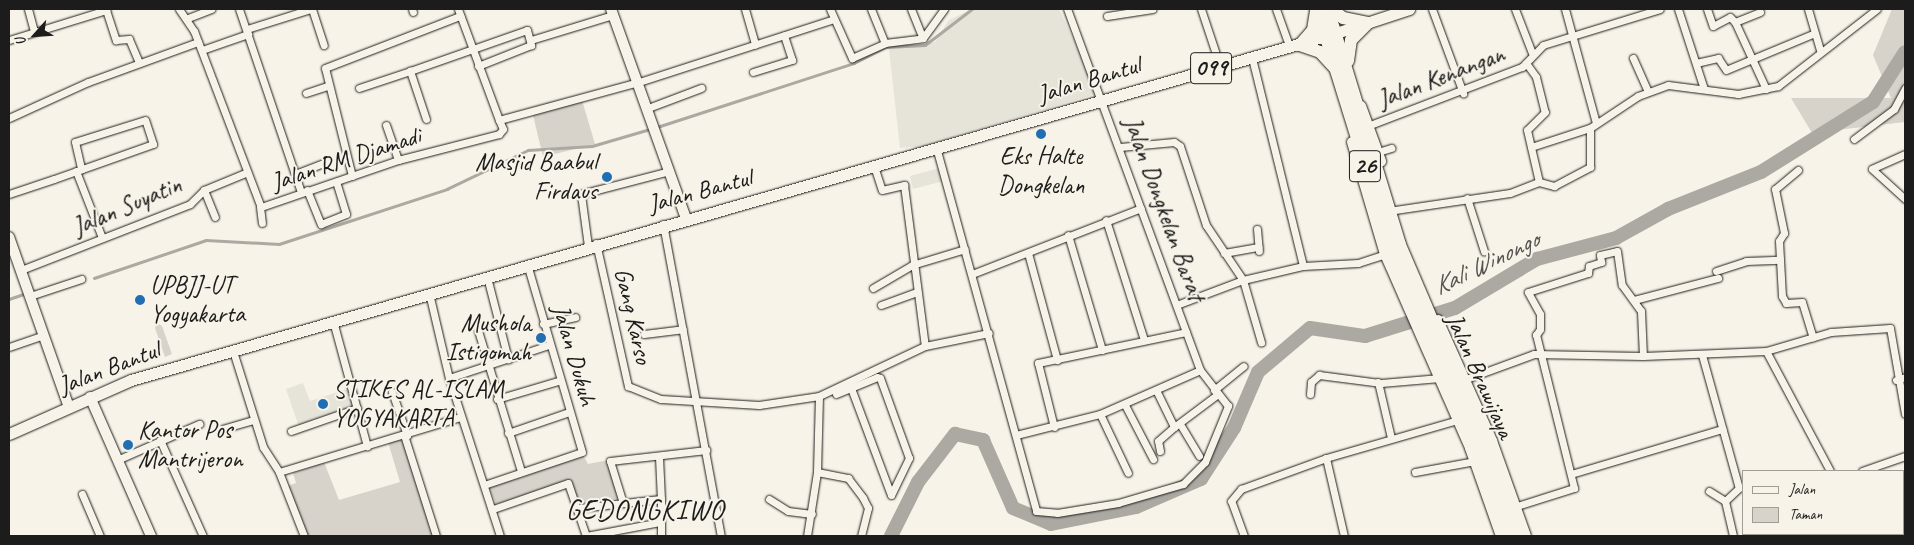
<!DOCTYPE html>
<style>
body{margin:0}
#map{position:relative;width:1914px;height:545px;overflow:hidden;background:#f7f3e8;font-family:Caveat,sans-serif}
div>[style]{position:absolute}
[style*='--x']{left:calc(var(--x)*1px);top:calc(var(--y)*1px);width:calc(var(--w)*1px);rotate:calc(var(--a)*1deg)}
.built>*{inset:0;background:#e6e3d9}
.green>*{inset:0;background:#d7d3cb}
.stream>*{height:2.5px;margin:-1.25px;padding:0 1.25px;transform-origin:1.25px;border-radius:1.25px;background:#aca9a2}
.river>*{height:14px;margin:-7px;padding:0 7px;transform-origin:7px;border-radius:7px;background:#aca9a2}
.roads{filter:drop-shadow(0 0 1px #1c1c1c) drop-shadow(0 0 1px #1c1c1c)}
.street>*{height:7px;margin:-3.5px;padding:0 3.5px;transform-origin:3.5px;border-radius:3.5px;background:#f7f3e8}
.secondary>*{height:10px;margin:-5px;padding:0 5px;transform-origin:5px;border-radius:5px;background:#f7f3e8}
.primary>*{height:11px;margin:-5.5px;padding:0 5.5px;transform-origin:5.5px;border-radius:5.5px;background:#f7f3e8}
.highway>*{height:12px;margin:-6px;padding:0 6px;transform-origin:6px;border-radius:6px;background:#f7f3e8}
.dots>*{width:14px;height:14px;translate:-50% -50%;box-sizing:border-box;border:2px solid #f7f3e8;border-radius:50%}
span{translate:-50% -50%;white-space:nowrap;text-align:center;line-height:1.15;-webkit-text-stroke:4px #f7f3e8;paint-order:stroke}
.shield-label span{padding:1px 4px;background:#f7f3e8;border:1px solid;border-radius:4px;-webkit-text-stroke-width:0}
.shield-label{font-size:24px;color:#1c1c1c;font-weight:700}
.street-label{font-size:25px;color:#1c1c1c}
.poi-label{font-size:25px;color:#1c1c1c}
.right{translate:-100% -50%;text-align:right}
.left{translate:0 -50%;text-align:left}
.water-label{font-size:26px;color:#565452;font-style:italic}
.quarter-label{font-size:28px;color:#1c1c1c;letter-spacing:1px}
.frame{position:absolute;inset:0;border:10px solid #1c1c1c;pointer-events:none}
.legend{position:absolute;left:1742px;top:470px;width:162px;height:65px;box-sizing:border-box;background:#f7f3e8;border:1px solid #9f9d96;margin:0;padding:6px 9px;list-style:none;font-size:15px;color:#1c1c1c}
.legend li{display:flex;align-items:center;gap:10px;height:25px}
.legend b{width:25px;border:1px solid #9f9d96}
.north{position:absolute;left:10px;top:10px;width:50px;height:50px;-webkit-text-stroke:4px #f7f3e8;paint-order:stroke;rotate:244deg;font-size:14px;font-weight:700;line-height:20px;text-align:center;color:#1c1c1c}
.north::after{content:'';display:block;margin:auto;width:18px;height:22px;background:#1c1c1c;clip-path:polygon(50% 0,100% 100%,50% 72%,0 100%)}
</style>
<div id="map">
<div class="built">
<div style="clip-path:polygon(972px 9px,1059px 9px,1099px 93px,924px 146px,900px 148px,889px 49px,935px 42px,949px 20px)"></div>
<div style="clip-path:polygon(940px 168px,944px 181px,913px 189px,910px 176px)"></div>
<div style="clip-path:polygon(303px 383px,310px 401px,350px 388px,356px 407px,299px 427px,286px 389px)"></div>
</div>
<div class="green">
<div style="clip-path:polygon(1892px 9px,1905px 9px,1905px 122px,1812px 133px,1791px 98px,1891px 98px,1873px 55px)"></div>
<div style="clip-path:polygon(581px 97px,595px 144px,543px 157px,532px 111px)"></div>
<div style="clip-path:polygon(157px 323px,162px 326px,172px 354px,165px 357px,155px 328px)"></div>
<div style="clip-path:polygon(402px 437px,435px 536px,307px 536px,288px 486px,296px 483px,293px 473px,324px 462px,339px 500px,400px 482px,388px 442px)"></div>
<div style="clip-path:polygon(583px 455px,588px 464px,609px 460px,620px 498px,577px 504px,570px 484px,496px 504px,488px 484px)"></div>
</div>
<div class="stream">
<div style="--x:657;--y:127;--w:207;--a:-18"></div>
<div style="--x:854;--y:63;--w:36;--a:-27"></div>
<div style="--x:886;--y:47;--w:39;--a:-3"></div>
<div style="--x:925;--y:45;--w:59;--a:-37.5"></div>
<div style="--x:94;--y:278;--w:118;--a:-18.7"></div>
<div style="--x:206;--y:240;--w:73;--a:3.1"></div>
<div style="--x:279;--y:244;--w:177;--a:-18.1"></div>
<div style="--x:447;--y:189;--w:90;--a:-25.7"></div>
<div style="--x:528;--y:150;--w:64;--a:-3.6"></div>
<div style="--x:592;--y:146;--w:60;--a:-16.3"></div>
<div style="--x:9;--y:299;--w:18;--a:-19"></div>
</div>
<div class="river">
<div style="--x:891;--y:536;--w:60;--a:-63.4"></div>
<div style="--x:918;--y:482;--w:61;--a:-52.4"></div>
<div style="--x:955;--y:434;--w:29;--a:12"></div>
<div style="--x:983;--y:440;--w:74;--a:66.2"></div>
<div style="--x:1013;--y:508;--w:41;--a:22.8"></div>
<div style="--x:1051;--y:524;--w:87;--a:-11.3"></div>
<div style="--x:1136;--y:507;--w:71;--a:-23.3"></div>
<div style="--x:1201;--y:479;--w:61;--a:-57.1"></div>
<div style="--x:1234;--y:428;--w:61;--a:-66.8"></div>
<div style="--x:1258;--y:372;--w:68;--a:-40.2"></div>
<div style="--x:1310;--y:328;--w:56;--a:8.3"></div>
<div style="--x:1365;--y:336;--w:94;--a:-17.3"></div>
<div style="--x:1455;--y:308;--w:96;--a:-30.9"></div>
<div style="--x:1537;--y:259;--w:82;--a:-14.9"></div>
<div style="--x:1616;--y:238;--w:60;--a:-29.1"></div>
<div style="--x:1668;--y:209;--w:100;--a:-21.7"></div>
<div style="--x:1761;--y:172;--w:132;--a:-32"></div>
<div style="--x:1873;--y:102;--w:59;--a:-57.4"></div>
</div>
<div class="roads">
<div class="street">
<div style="--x:28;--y:9;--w:24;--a:75"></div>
<div style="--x:179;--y:9;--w:27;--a:56"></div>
<div style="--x:194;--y:31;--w:188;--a:69.2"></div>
<div style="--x:261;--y:207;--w:145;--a:-18.9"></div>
<div style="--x:398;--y:160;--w:104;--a:-14.4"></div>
<div style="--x:499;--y:134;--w:6;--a:-51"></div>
<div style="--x:503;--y:129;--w:10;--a:-114"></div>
<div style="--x:499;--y:120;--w:145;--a:-15.2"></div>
<div style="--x:639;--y:82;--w:205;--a:-17.9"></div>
<div style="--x:239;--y:9;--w:193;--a:71.3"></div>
<div style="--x:312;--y:9;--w:38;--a:72"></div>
<div style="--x:412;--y:9;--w:3;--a:72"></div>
<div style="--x:458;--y:9;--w:118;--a:69.7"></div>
<div style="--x:745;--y:9;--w:37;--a:74"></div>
<div style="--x:830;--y:9;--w:54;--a:65.8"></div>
<div style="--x:852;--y:58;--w:36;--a:-24"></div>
<div style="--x:885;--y:43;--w:38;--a:-7"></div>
<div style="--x:923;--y:38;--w:36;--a:-54"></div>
<div style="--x:871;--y:9;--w:37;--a:68"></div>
<div style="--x:911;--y:9;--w:31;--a:68"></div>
<div style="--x:1201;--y:9;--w:60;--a:71.6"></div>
<div style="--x:1276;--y:9;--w:41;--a:70.3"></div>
<div style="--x:1432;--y:9;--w:90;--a:69.7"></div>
<div style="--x:1515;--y:9;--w:47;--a:68.9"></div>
<div style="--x:1565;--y:9;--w:118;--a:74.8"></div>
<div style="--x:1678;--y:9;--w:84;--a:72"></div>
<div style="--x:1707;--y:9;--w:18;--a:71"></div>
<div style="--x:1713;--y:26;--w:19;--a:-28"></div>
<div style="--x:1730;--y:17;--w:7;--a:45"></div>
<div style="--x:1735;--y:22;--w:74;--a:65.2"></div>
<div style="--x:1808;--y:9;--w:43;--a:73.7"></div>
<div style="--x:1107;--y:16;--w:46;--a:-8.8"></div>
<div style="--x:188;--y:18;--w:25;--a:-21"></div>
<div style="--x:1735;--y:22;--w:27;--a:-22"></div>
<div style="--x:247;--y:29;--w:67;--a:-17.4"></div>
<div style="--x:9;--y:40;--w:102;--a:-17.2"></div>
<div style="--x:106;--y:10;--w:32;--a:72"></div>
<div style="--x:116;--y:40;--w:13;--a:-4"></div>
<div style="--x:129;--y:39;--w:26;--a:67"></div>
<div style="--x:531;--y:40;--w:86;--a:-17"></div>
<div style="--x:202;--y:50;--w:49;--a:-19.2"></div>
<div style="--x:1252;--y:58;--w:214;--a:76.2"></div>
<div style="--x:1633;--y:58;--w:36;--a:66"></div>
<div style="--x:1526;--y:63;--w:17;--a:54"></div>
<div style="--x:1536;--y:77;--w:36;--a:76"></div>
<div style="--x:1545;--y:112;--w:25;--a:135"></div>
<div style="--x:1527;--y:130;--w:53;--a:77"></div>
<div style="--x:1696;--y:63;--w:23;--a:-13"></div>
<div style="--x:1718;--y:58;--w:14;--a:56"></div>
<div style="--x:1726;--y:70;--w:96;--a:-22.6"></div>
<div style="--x:753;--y:72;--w:41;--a:-17.1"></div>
<div style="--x:792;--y:60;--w:26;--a:-108"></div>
<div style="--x:359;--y:88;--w:54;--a:-18.4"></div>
<div style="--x:306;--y:93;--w:22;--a:-18"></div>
<div style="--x:648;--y:108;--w:57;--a:-20.7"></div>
<div style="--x:9;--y:118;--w:87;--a:-24.5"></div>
<div style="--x:88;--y:82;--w:117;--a:-20"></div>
<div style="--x:426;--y:119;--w:51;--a:-108.4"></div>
<div style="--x:410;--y:71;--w:124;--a:-19.3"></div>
<div style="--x:527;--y:30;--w:16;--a:75"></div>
<div style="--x:531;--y:45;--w:57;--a:158.4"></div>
<div style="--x:386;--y:125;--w:37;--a:71"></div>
<div style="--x:1370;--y:125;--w:163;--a:-20.9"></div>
<div style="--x:1522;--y:67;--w:30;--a:-46"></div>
<div style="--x:1543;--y:45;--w:122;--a:-17.1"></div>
<div style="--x:1854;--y:139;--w:50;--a:-36.9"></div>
<div style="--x:1894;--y:109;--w:24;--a:-62"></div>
<div style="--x:936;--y:147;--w:377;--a:74.6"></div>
<div style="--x:1036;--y:511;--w:21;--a:5"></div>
<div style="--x:1057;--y:513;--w:62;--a:-9.3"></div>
<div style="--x:1118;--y:503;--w:68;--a:-16.3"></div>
<div style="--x:1183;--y:484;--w:31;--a:-45"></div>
<div style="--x:1205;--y:462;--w:61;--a:-67.7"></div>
<div style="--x:1228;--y:406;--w:46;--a:-127.9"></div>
<div style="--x:1120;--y:147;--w:54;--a:-5.3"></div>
<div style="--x:1174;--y:142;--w:7;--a:34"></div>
<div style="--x:1180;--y:146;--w:83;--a:71.8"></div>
<div style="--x:1206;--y:225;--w:66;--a:56.1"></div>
<div style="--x:1243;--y:280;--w:65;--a:73.8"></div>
<div style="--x:1531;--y:147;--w:62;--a:-17.9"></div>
<div style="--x:1378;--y:152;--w:14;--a:-17"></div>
<div style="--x:1905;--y:154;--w:36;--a:156"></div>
<div style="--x:1872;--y:169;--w:45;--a:42.3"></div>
<div style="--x:874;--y:166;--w:25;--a:72"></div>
<div style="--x:882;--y:190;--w:23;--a:-13"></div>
<div style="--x:904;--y:185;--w:162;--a:82.6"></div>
<div style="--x:1798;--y:170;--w:30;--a:140"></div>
<div style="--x:1775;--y:189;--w:45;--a:78.4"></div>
<div style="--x:1784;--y:233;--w:9;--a:122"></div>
<div style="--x:1779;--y:241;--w:55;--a:86.9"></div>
<div style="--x:1782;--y:296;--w:8;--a:60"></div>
<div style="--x:1786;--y:303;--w:16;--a:-4"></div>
<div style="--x:1802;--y:302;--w:37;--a:73"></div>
<div style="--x:76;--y:171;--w:69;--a:68.7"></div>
<div style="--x:295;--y:174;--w:34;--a:-21"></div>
<div style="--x:352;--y:176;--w:111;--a:-104"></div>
<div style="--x:325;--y:68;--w:145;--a:-21.1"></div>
<div style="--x:204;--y:190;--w:29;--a:68"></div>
<div style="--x:307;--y:190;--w:37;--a:68"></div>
<div style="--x:321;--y:224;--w:27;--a:-22"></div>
<div style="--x:346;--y:214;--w:34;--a:-107"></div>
<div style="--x:9;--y:194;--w:47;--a:-18.4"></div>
<div style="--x:54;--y:179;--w:105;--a:-19.5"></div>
<div style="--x:153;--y:144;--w:25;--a:-108"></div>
<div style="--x:145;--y:120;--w:73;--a:162.6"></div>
<div style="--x:75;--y:142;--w:28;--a:77"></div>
<div style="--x:1467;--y:198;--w:56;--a:72.2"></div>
<div style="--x:260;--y:207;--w:16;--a:83"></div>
<div style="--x:1395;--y:210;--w:116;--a:-8.4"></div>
<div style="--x:1510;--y:193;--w:31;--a:-21"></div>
<div style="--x:1539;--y:182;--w:16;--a:15"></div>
<div style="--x:1554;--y:186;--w:41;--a:-27.8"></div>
<div style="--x:1590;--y:167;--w:39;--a:-90"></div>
<div style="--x:1590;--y:128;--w:58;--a:-33.7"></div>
<div style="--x:1638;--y:96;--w:32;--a:-20"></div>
<div style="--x:1668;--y:85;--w:71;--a:7.3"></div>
<div style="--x:1738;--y:94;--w:41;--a:-11.3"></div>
<div style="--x:1778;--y:86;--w:125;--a:-37.9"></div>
<div style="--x:1106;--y:220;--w:126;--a:72.4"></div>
<div style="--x:663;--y:224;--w:317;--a:79.5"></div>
<div style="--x:1257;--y:229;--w:22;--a:85"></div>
<div style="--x:1068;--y:235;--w:120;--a:73.5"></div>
<div style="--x:596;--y:243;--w:147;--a:77.4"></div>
<div style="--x:628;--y:386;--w:35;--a:22"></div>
<div style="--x:661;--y:399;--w:98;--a:3.5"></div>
<div style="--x:759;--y:405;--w:61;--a:-8.5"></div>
<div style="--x:819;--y:396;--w:117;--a:-25.3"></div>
<div style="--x:925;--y:346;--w:65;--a:-11.5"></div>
<div style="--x:588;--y:246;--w:52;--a:-97.7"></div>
<div style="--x:581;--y:194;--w:92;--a:-14.5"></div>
<div style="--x:1028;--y:253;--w:111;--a:74.8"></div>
<div style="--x:1224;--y:253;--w:35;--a:-10"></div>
<div style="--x:21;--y:270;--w:181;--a:-21.3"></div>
<div style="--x:190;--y:204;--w:20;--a:-45"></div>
<div style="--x:204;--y:190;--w:44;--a:-22.5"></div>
<div style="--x:1716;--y:271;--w:32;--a:-18"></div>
<div style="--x:1746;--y:261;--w:34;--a:-2"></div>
<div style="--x:972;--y:274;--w:181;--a:-21.3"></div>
<div style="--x:487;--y:277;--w:85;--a:75.6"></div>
<div style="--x:873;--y:288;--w:45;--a:-30.5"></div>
<div style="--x:912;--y:265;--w:55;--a:-16.8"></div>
<div style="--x:429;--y:293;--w:87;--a:76.8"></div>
<div style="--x:449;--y:378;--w:166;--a:72.1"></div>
<div style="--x:30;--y:296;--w:54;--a:-18.4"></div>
<div style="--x:1634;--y:300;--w:87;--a:-14.7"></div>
<div style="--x:1179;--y:304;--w:68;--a:-20.6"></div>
<div style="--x:1243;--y:280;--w:62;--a:-13.1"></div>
<div style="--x:1303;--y:266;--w:55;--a:-3.1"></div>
<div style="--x:1358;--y:263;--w:28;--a:-18"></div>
<div style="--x:881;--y:305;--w:37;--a:-20"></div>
<div style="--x:333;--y:321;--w:130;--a:74.8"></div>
<div style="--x:476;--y:324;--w:154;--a:73"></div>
<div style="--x:543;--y:324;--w:33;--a:-12"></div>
<div style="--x:644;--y:334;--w:39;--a:-7"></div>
<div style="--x:9;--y:347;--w:37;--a:-19"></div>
<div style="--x:233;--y:351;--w:101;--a:72.6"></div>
<div style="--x:263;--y:447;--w:30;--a:57"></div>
<div style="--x:279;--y:472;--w:69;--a:68.7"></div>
<div style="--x:1766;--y:351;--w:68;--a:-16.3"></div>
<div style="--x:1831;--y:332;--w:59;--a:-3.9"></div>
<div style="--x:1890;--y:328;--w:87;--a:80.1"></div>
<div style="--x:1702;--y:355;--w:138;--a:74.5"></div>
<div style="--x:1739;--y:488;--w:19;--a:137"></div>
<div style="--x:449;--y:378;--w:105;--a:-18.3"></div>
<div style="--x:1466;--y:379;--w:72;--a:-20.2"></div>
<div style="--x:1534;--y:354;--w:109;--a:1.1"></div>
<div style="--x:1643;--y:356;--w:123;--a:-2.3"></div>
<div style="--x:1766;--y:351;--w:136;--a:61.9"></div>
<div style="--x:1896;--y:380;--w:9;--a:-18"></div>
<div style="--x:1378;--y:382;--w:57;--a:76.9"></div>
<div style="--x:1214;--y:390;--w:38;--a:-39"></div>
<div style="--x:392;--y:392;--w:46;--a:70.8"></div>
<div style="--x:1157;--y:392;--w:39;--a:64"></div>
<div style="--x:1174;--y:427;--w:55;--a:-36.9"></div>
<div style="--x:836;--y:394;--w:44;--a:-22.5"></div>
<div style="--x:877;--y:377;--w:3;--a:18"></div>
<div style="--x:880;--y:378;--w:85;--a:70.1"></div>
<div style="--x:909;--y:458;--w:41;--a:115.9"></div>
<div style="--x:891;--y:495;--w:114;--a:-110.5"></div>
<div style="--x:1310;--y:394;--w:12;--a:-85"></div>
<div style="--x:1311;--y:382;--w:11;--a:-41"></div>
<div style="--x:1319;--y:375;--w:63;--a:7.4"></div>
<div style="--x:1381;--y:383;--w:59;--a:-4.8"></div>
<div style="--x:497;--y:399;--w:64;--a:-16.4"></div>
<div style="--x:1125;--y:405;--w:61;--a:62.6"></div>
<div style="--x:1100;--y:414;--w:65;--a:64.6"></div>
<div style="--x:1180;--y:424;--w:37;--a:59"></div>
<div style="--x:1054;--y:427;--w:66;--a:-104"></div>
<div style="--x:1038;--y:363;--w:151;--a:-11.8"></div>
<div style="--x:222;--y:429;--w:33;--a:-16"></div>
<div style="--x:291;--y:431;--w:70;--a:-19.2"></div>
<div style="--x:508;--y:433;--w:65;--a:-19"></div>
<div style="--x:404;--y:435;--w:106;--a:72.4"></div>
<div style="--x:1016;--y:435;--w:87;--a:-14"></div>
<div style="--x:1100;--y:414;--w:109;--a:-23.7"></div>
<div style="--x:1200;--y:370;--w:385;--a:-110.2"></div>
<div style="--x:160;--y:440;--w:105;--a:65.9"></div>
<div style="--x:1160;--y:451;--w:10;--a:-101"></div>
<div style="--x:1158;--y:441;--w:21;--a:-41"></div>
<div style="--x:659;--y:457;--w:42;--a:87.3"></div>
<div style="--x:1326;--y:458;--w:80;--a:77"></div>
<div style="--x:117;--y:460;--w:90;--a:-23.7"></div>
<div style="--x:1862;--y:471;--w:46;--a:-19.2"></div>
<div style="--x:279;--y:472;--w:189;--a:-16.9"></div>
<div style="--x:817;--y:472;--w:32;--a:11"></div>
<div style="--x:848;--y:478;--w:25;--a:53"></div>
<div style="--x:863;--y:498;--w:11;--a:63"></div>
<div style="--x:868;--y:508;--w:29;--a:104"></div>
<div style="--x:1415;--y:472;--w:61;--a:-10.4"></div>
<div style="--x:1571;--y:474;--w:158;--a:-16.6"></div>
<div style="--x:484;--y:485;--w:103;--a:-18.6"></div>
<div style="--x:582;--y:452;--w:196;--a:-106.3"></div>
<div style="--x:1709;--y:491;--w:19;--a:32"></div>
<div style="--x:1725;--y:501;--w:36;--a:77"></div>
<div style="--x:82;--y:494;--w:46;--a:66.8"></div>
<div style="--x:769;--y:499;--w:22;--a:32"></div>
<div style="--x:788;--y:511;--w:24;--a:7"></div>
<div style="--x:623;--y:503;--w:44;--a:-107.2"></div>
<div style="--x:610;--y:461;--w:97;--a:-6.5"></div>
<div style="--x:1517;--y:506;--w:60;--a:-17.5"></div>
<div style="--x:1574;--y:488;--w:158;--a:-103.9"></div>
<div style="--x:1536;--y:335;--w:7;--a:-56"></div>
<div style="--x:1540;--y:329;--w:15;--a:-90"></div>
<div style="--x:1540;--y:314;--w:25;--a:-119"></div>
<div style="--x:1528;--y:292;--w:63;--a:-17.6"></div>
<div style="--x:1588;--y:273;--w:7;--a:-82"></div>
<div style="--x:1589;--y:266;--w:13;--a:-18"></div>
<div style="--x:1601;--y:262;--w:7;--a:-98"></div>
<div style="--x:1600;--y:255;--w:17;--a:-13"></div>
<div style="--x:1617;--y:251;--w:34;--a:82"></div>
<div style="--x:1622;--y:285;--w:32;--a:54"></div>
<div style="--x:1641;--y:311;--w:45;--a:87.5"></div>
<div style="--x:579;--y:508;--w:82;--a:-6.3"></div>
<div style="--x:661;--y:499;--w:37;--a:90"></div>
<div style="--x:493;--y:509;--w:79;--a:-19.1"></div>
<div style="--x:568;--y:483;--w:56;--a:71.2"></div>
<div style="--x:1871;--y:534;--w:3;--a:45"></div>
<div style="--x:586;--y:536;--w:75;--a:-10.7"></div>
<div style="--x:807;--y:536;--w:65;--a:-81.1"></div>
<div style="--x:817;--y:472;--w:76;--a:-88.5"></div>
<div style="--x:1244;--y:536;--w:37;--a:-110"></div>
<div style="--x:1231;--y:501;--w:16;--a:-50"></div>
<div style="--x:1241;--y:489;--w:90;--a:-20"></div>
<div style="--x:1326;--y:458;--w:137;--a:-16.1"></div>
</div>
<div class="secondary">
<div style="--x:611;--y:9;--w:223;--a:70.3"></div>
<div style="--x:1361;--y:106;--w:59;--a:70"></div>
<div style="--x:1352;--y:142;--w:117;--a:73.6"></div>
<div style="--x:1385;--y:254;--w:212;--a:66.3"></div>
<div style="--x:1470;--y:448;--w:93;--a:70.6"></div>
<div style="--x:9;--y:237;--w:180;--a:70.6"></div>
<div style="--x:1438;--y:320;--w:133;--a:65.9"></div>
<div style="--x:1492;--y:441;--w:101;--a:70.3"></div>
<div style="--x:90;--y:397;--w:152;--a:66.3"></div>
</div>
<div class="primary">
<div style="--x:1336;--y:33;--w:77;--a:-18.2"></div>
<div style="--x:9;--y:434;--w:133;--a:-23.9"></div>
<div style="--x:131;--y:380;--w:1244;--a:-16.06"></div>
</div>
<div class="highway">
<div style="--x:1317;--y:9;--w:260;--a:72.8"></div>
<div style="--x:1394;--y:257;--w:219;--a:66.3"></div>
<div style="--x:1482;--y:457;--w:83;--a:71.1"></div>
<div style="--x:1328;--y:9;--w:247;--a:73"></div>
<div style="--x:1400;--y:245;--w:246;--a:66.8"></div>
<div style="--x:1497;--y:471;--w:69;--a:70.5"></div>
<div style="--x:1332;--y:9;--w:14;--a:39"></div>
<div style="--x:1343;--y:18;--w:25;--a:11"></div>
<div style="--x:1300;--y:45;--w:21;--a:19"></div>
<div style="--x:1320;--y:52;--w:21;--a:47"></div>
<div style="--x:1300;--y:45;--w:20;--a:-49"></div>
<div style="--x:1313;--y:30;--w:20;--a:-81"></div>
<div style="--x:1348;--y:61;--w:21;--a:-82"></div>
<div style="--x:1351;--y:40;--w:24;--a:-45"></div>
</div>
</div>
<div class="dots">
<div style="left:1041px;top:134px;background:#1f6fb2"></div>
<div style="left:607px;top:177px;background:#1f6fb2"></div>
<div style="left:140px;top:300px;background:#1f6fb2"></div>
<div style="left:541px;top:338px;background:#1f6fb2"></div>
<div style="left:323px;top:404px;background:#1f6fb2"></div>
<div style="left:128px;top:445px;background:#1f6fb2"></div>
</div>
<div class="shield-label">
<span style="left:1211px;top:68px">099</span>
<span style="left:1365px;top:166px">26</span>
</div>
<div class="street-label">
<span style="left:1441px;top:77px;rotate:-21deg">Jalan Kenangan</span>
<span style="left:1089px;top:80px;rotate:-17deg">Jalan Bantul</span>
<span style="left:346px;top:159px;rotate:-18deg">Jalan RM Djamadi</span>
<span style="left:700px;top:191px;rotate:-15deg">Jalan Bantul</span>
<span style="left:127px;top:206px;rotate:-23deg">Jalan Suyatin</span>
<span style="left:1164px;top:209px;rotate:70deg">Jalan Dongkelan Barat</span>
<span style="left:633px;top:316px;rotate:77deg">Gang Karso</span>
<span style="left:574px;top:355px;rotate:74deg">Jalan Dukuh</span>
<span style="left:109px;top:368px;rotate:-21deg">Jalan Bantul</span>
<span style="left:1480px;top:376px;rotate:66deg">Jalan Brawijaya</span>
</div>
<div class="poi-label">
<span style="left:1041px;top:171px">Eks Halte<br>Dongkelan</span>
<span class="right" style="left:597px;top:177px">Masjid Baabul<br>Firdaus</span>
<span class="left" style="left:150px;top:300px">UPBJJ-UT<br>Yogyakarta</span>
<span class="right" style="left:531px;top:338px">Mushola<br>Istiqomah</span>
<span class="left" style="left:333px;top:404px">STIKES AL-ISLAM<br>YOGYAKARTA</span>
<span class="left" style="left:138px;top:445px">Kantor Pos<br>Mantrijeron</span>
</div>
<div class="water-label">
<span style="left:1486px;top:263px;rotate:-26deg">Kali Winongo</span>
</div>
<div class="quarter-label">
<span style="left:645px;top:510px">GEDONGKIWO</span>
</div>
<div class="frame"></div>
<ul class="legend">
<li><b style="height:6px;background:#f7f3e8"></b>Jalan</li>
<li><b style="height:14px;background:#d7d3cb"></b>Taman</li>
</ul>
<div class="north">U</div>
</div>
